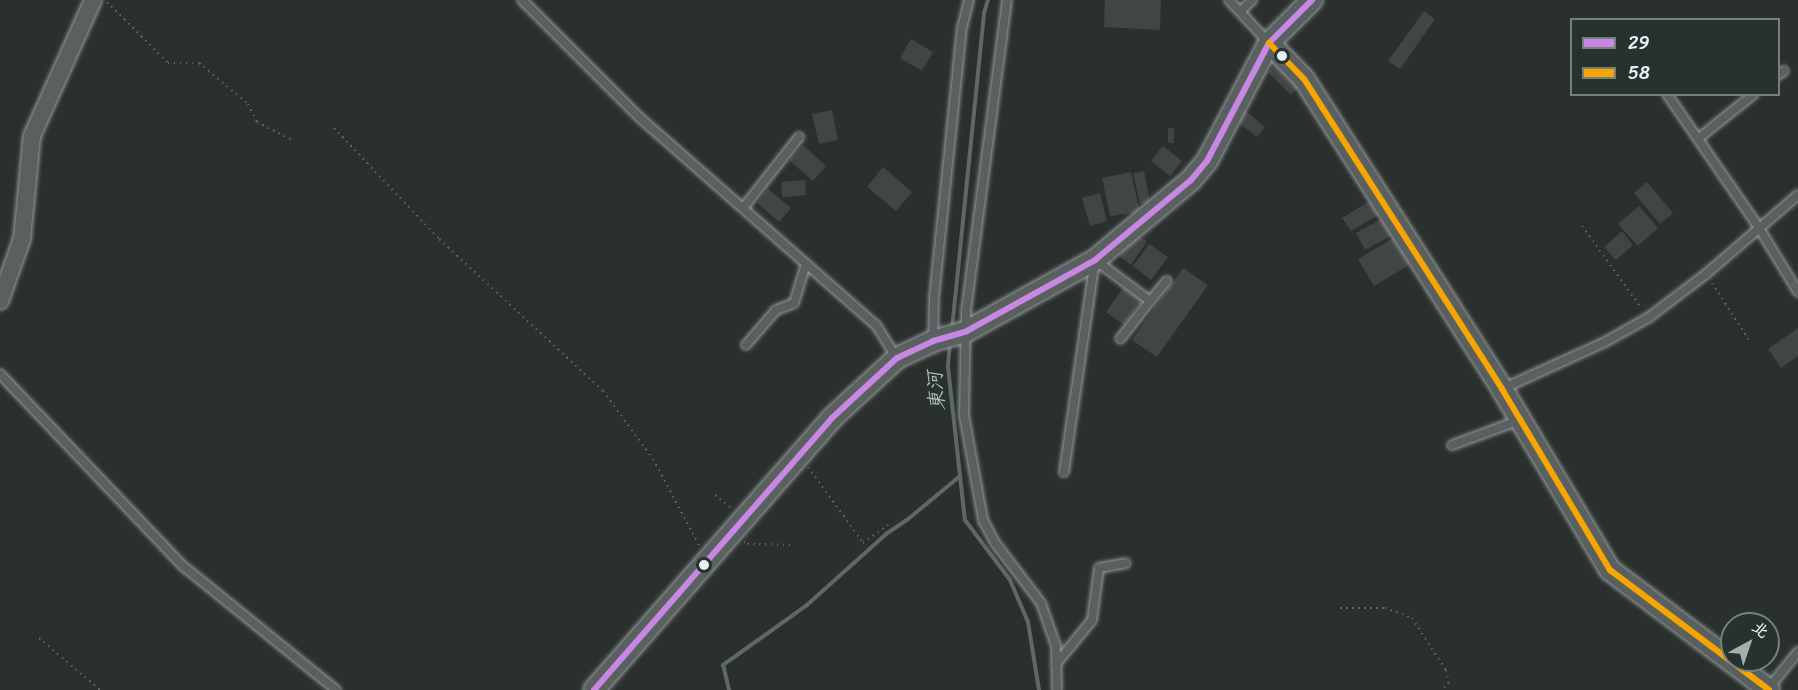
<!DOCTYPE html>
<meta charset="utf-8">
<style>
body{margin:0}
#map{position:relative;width:1798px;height:690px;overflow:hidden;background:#29302d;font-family:Sriracha,"LXGW WenKai TC",sans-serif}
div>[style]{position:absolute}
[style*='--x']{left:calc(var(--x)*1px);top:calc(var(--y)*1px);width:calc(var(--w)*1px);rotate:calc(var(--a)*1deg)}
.stream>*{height:4px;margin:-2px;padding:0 2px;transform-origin:2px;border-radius:2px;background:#5e6967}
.building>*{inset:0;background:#414644}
.path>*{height:2px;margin-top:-1px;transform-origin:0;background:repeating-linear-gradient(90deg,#626665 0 1.5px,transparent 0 6px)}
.roads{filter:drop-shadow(0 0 2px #959a9a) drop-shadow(0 0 2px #959a9a)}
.service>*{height:8px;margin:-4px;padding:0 4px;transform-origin:4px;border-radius:4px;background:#5a6060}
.minor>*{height:16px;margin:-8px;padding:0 8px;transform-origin:8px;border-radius:8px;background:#5a6060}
.tertiary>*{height:20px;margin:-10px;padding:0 10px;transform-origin:10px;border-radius:10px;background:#5a6060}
.bus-1>*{height:6px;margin:-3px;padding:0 3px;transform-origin:3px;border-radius:3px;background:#c787e3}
.bus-2>*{height:6px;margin:-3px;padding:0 3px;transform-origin:3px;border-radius:3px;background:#f7a600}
.dots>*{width:16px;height:16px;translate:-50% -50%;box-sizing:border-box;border:3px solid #26332d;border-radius:50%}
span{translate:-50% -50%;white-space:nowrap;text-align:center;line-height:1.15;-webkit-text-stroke:5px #26332d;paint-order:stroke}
.water-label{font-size:20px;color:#b3bdc0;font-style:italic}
.legend{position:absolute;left:1570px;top:18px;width:210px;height:78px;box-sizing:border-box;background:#26332d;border:2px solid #747f7e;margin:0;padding:8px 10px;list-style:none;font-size:18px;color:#e8f1f8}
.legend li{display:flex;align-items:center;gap:12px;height:30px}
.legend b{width:30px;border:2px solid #747f7e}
.north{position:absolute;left:1720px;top:612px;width:60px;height:60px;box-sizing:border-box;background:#26332d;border:2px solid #747f7e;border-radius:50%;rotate:40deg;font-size:16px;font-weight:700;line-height:24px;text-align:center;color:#e8f1f8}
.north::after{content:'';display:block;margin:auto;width:21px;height:27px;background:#a5adb1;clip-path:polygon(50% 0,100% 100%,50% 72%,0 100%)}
</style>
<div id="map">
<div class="stream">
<div style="--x:952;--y:329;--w:318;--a:-84.2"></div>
<div style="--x:984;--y:13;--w:14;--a:-73"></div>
<div style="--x:950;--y:342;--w:25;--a:95"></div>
<div style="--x:948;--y:367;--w:154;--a:83.7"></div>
<div style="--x:965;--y:520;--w:75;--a:53.1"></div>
<div style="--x:1010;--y:580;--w:46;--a:66.8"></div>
<div style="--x:1028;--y:622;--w:69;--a:80.8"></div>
<div style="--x:729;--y:690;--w:26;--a:-103"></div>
<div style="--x:723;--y:665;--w:103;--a:-35.5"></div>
<div style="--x:807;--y:605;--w:106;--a:-41.9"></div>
<div style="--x:886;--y:534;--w:25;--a:-34"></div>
<div style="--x:907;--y:520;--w:69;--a:-39.7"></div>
</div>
<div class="building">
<div style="clip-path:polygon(1105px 0,1161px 0,1160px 30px,1104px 27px)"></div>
<div style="clip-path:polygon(1424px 11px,1435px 19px,1400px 69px,1388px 61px)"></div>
<div style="clip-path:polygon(911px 39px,933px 52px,922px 71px,900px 58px)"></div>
<div style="clip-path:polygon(1282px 59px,1305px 81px,1291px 95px,1268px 72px)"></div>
<div style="clip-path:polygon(1243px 109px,1265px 127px,1257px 137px,1235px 120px)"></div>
<div style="clip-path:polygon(832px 110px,838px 140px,819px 144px,812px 114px)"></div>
<div style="clip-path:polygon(1168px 128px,1174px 128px,1174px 143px,1168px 143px)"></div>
<div style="clip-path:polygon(803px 145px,826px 166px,813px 181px,789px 160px)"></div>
<div style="clip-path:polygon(1163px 146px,1182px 161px,1170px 176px,1151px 161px)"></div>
<div style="clip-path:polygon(883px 167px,912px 192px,896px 211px,867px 187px)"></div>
<div style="clip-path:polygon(1144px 171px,1150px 202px,1140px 204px,1133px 173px)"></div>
<div style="clip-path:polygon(1131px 172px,1140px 212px,1110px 216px,1102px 178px)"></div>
<div style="clip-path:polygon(805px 180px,806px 195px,782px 197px,781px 182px)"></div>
<div style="clip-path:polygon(1647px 182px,1673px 213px,1660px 224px,1634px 193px)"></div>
<div style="clip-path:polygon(768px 189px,791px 208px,779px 222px,757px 203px)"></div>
<div style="clip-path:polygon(1100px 193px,1107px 221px,1090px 226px,1082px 198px)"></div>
<div style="clip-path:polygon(1383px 193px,1392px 207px,1351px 231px,1342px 218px)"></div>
<div style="clip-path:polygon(1639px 206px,1658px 228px,1638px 246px,1618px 224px)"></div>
<div style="clip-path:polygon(1387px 216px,1396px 233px,1365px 250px,1356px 233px)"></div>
<div style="clip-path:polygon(1405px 231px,1421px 258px,1374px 286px,1358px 259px)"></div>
<div style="clip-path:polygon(1622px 231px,1633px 245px,1616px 260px,1604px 247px)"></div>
<div style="clip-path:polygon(1135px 233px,1147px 241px,1131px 265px,1119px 256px)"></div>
<div style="clip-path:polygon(1149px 244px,1168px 257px,1151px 280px,1133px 266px)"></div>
<div style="clip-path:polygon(1183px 268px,1208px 285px,1157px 357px,1132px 340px)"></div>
<div style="clip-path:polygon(1125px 285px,1143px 298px,1124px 325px,1106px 312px)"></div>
<div style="clip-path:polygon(1798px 328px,1798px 356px,1781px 368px,1768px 349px)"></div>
</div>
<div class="path">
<div style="--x:107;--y:2;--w:86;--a:45"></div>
<div style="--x:168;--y:63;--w:31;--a:0"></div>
<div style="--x:199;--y:63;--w:64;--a:39.9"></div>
<div style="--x:248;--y:104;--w:20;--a:63"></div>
<div style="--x:257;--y:122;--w:38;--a:27"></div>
<div style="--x:334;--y:128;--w:153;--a:46.6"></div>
<div style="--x:439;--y:239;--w:224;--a:42.8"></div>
<div style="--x:603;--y:391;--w:84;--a:53.7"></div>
<div style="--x:653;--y:459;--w:98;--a:61.9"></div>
<div style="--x:1582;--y:226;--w:102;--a:54.1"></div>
<div style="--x:1712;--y:283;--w:72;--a:57"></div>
<div style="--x:808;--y:467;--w:94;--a:54.1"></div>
<div style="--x:863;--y:543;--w:32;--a:-36"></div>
<div style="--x:715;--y:495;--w:21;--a:39"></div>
<div style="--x:744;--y:542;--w:4;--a:34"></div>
<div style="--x:747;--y:544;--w:44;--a:1.3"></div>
<div style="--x:1340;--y:608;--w:45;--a:0"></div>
<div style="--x:1385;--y:608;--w:29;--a:20"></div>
<div style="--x:1412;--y:618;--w:62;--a:56.8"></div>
<div style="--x:1446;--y:670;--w:12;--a:76"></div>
<div style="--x:1449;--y:682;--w:11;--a:131"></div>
<div style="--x:39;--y:638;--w:80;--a:40.4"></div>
</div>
<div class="roads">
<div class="service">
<div style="--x:522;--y:0;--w:165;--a:45"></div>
<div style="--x:639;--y:117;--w:315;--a:41.3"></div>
<div style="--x:876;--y:325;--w:38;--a:58"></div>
<div style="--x:1007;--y:0;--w:314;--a:97.5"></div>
<div style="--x:966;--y:311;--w:104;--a:91.1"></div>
<div style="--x:964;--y:415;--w:107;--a:79.7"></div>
<div style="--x:983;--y:520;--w:27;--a:62"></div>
<div style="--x:996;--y:544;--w:74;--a:52.7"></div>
<div style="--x:1041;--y:603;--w:46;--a:70.8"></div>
<div style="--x:1056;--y:646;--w:44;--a:88.7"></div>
<div style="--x:1229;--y:0;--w:57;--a:47.1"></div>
<div style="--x:1241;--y:11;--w:16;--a:-45"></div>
<div style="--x:1778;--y:75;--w:7;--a:-34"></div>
<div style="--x:1667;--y:94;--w:163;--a:55.5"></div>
<div style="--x:1759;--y:228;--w:75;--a:58.6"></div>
<div style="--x:1699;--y:138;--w:70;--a:-38.7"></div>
<div style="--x:744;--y:207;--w:89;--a:-51.8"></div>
<div style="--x:1150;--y:301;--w:26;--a:-50"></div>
<div style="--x:933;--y:341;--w:43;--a:-88.7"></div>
<div style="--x:934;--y:298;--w:271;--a:-84.1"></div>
<div style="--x:962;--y:28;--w:29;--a:-76"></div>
<div style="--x:746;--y:345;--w:46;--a:-49.4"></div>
<div style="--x:776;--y:310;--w:19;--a:-21"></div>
<div style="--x:794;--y:303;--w:41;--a:-72.9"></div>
<div style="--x:0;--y:374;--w:265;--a:46.4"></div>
<div style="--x:183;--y:566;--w:197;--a:39"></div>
<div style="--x:1502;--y:389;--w:113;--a:-24.5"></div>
<div style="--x:1605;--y:342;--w:49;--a:-29.2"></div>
<div style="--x:1648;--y:318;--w:73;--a:-37.2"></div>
<div style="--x:1706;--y:274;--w:121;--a:-40.7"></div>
<div style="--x:1452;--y:445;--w:72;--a:-20.2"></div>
<div style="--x:1064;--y:472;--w:214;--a:-81.7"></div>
<div style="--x:1095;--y:260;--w:69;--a:36.7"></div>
<div style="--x:1150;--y:301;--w:48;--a:128.3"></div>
<div style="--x:1056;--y:664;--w:57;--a:-50.7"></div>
<div style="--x:1092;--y:620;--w:52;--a:-82.3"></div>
<div style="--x:1099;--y:568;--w:27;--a:-10"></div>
<div style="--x:1768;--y:689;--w:48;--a:-51"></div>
</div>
<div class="minor">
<div style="--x:0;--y:301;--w:66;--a:-70.5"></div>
<div style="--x:22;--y:239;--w:103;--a:-84.5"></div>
<div style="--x:32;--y:136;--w:149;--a:-65.8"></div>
</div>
<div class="tertiary">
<div style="--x:1269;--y:43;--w:50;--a:45.8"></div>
<div style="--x:1304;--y:79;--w:368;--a:57.4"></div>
<div style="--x:1502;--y:389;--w:211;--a:59.2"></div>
<div style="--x:1610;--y:570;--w:199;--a:37"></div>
<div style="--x:594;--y:690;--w:361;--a:-48.8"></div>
<div style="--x:832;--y:418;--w:88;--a:-42.7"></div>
<div style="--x:897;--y:358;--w:40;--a:-25"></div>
<div style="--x:933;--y:341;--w:35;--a:-16"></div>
<div style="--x:967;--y:331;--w:146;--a:-29"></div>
<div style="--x:1095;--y:260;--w:125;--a:-39.8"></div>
<div style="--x:1191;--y:180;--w:25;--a:-50"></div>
<div style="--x:1207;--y:161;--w:133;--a:-62.3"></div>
<div style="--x:1269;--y:43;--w:61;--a:-45"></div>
</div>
</div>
<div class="bus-1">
<div style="--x:594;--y:690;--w:361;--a:-48.8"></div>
<div style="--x:832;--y:418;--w:88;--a:-42.7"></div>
<div style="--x:897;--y:358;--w:40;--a:-25"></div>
<div style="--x:933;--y:341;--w:35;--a:-16"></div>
<div style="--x:967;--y:331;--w:146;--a:-29"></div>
<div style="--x:1095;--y:260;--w:125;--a:-39.8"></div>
<div style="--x:1191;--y:180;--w:25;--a:-50"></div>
<div style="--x:1207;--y:161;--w:133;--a:-62.3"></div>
<div style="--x:1269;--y:43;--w:61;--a:-45"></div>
</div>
<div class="bus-2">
<div style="--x:1269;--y:43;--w:50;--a:45.8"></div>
<div style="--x:1304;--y:79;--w:368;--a:57.4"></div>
<div style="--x:1502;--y:389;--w:211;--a:59.2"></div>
<div style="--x:1610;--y:570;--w:199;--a:37"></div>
</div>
<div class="dots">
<div style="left:1282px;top:56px;background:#e8f1f8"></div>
<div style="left:704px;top:565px;background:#e8f1f8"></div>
</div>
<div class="water-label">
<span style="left:936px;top:391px;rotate:-95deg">東河</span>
</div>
<ul class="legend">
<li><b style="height:8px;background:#c787e3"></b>29</li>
<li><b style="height:8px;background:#f7a600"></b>58</li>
</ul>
<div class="north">北</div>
</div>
